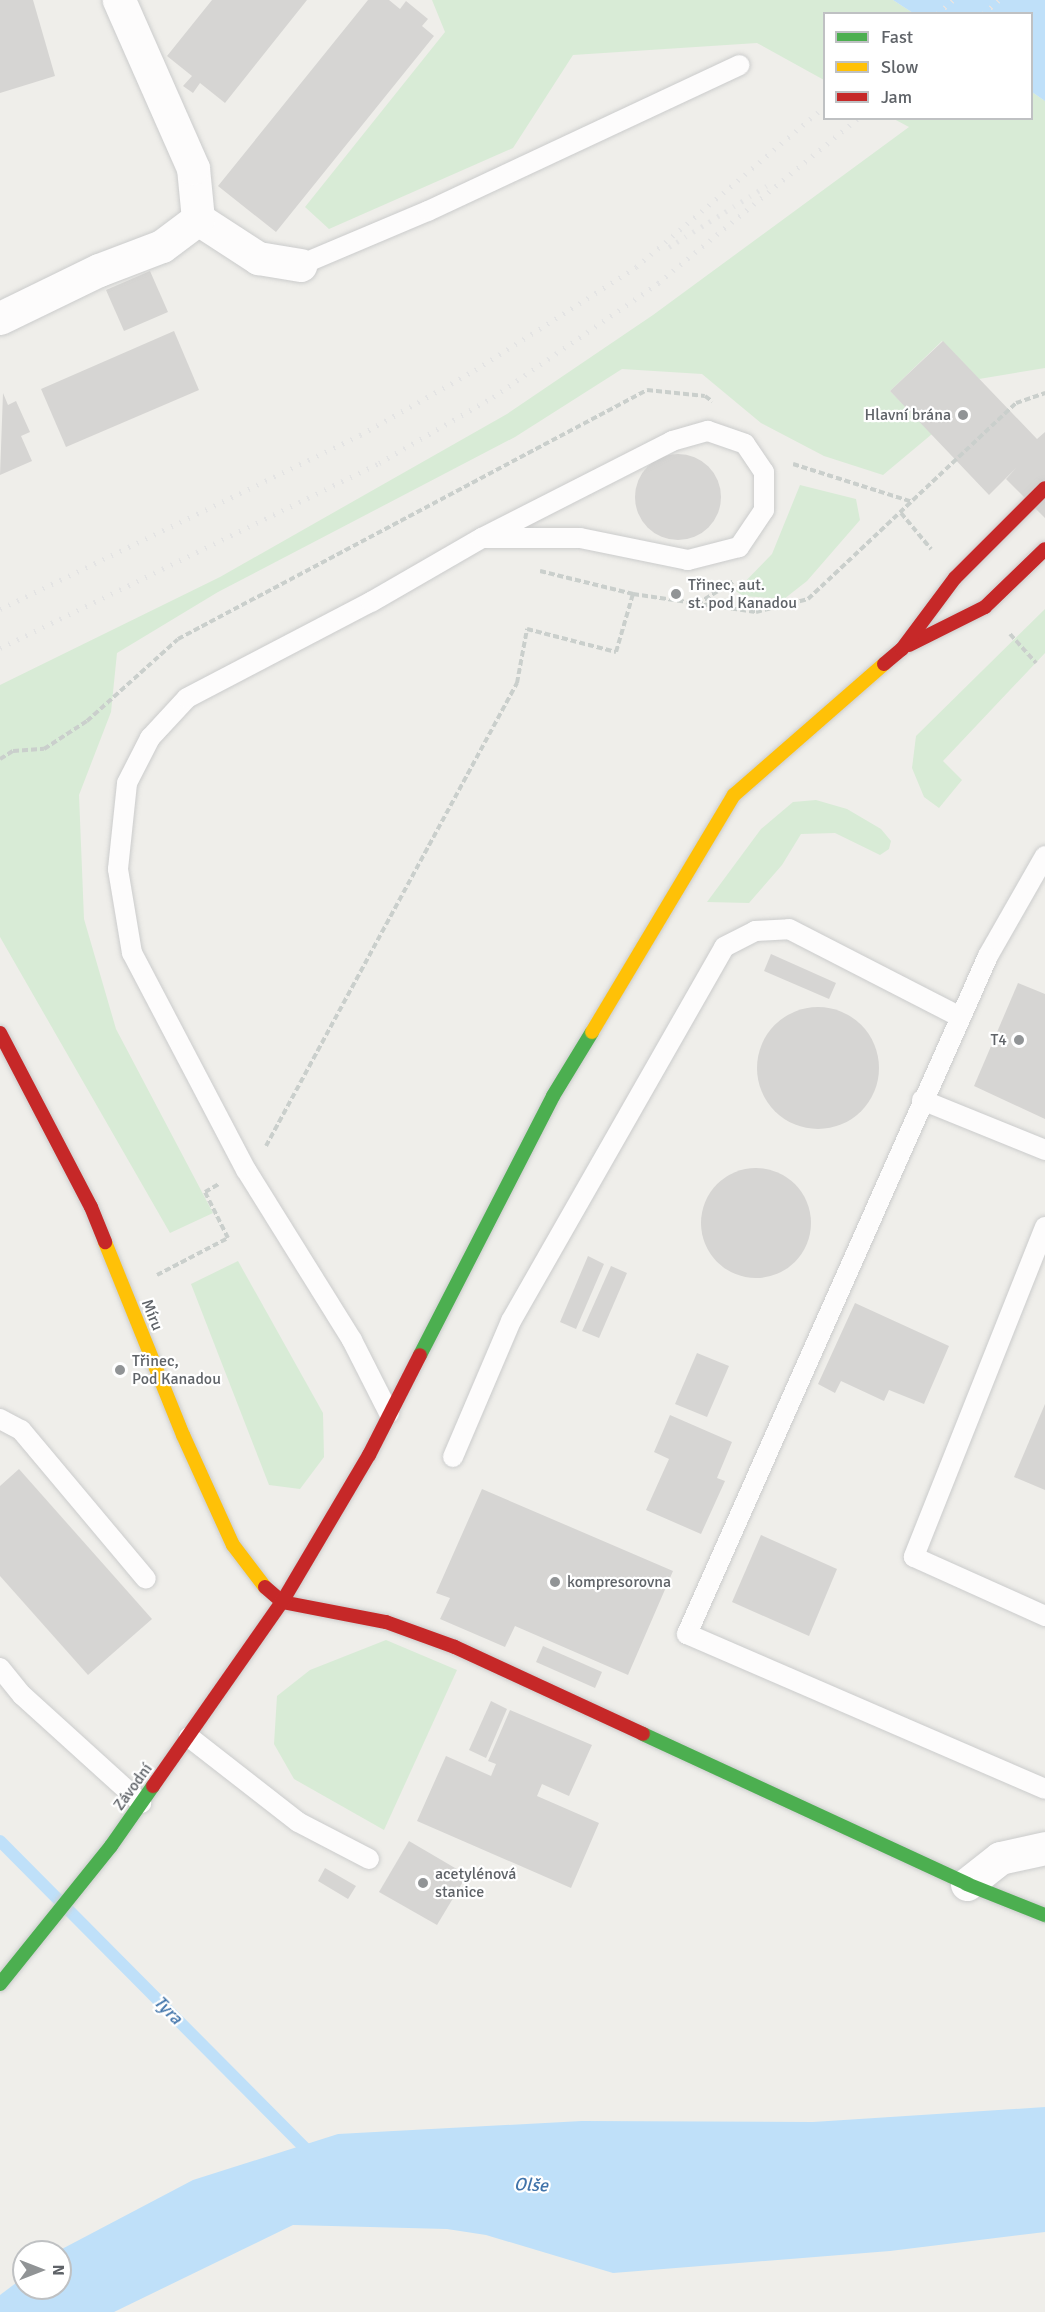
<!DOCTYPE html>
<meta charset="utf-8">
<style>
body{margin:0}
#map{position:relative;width:1045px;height:2312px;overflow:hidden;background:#efeeea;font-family:Signika,sans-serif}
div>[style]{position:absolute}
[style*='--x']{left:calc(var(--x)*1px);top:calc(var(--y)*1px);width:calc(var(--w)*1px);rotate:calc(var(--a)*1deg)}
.green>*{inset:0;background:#d8ebd6}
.water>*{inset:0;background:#bfe0f9}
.stream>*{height:12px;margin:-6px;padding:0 6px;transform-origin:6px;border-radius:6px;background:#bfe0f9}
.building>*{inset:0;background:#d6d5d3}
.round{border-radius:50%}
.path>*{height:4px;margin-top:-2px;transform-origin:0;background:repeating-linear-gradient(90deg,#cacfcc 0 6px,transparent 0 9px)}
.roads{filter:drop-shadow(0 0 2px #cbcccc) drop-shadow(0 0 2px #cbcccc)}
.lane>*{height:20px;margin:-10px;padding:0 10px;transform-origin:10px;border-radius:10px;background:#fdfcfc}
.street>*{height:33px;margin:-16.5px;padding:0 16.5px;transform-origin:16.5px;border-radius:16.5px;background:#fdfcfc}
.fast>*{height:14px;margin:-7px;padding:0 7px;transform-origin:7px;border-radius:7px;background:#4caf50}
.slow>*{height:14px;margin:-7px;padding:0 7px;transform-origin:7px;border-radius:7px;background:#ffc107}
.jam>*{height:14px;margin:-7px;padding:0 7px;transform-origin:7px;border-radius:7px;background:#c62828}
.rail>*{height:4.5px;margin-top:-2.25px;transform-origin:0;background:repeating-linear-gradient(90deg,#e4e4e4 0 1.5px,transparent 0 9.5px)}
.dots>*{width:16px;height:16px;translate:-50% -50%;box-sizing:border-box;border:3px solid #fff;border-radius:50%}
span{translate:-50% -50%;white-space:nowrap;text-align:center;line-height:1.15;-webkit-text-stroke:4.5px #fff;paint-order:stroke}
.poi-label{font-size:16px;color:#5f6368}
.right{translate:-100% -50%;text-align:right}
.left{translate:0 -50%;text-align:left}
.street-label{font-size:16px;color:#5f6368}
.water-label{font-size:18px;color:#4174aa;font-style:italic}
.legend{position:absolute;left:823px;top:12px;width:210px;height:108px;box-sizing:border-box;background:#fff;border:2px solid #bfc1c3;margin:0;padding:8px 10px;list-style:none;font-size:18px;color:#5f6368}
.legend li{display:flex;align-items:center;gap:12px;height:30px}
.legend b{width:30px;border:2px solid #bfc1c3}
.north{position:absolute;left:12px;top:2240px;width:60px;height:60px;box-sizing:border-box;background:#fff;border:2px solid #bfc1c3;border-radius:50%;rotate:90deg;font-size:16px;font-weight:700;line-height:24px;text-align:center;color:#5f6368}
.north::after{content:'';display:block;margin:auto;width:21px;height:27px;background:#919496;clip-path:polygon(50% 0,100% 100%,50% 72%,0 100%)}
</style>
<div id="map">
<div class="green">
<div style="clip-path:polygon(432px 0,893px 0,913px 13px,824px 14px,824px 80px,757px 43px,573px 55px,513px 148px,329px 229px,305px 207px,445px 32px)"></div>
<div style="clip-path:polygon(1032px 92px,1045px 101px,1045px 368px,979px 379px,942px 341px,890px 391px,932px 434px,883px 475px,824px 456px,761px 423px,702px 374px,622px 369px,515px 437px,218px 592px,117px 653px,111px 712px,79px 795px,84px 919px,116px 1029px,213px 1213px,170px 1233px,0 937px,0 685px,220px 577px,507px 414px,653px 315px,909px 127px,894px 119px,1032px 118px)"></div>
<div style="clip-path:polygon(800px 485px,856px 499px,860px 520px,807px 581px,784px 599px,743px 596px,736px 591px,772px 554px)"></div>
<div style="clip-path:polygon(1045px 609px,1045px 653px,943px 761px,962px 780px,939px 808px,924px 797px,912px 768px,916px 736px)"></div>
<div style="clip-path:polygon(816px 800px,847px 809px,881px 829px,891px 841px,889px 849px,880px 855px,835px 833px,801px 834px,782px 865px,749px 903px,707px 902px,761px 829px,793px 802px)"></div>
<div style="clip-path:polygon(238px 1261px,323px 1413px,324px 1457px,300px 1489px,269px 1485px,191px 1284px)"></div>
<div style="clip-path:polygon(386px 1640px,457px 1670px,384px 1830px,294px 1779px,274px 1744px,277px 1696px,310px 1670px)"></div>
</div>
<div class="water">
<div style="clip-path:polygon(893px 0,1045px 0,1045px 101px,1032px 92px,1032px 14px,913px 13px)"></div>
<div style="clip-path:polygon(1045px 2107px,1045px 2232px,890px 2251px,613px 2273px,486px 2235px,447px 2229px,293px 2225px,114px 2312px,0 2312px,0 2295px,24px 2277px,24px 2288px,60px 2288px,60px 2250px,193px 2180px,338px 2134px,582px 2121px,813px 2122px)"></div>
</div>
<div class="stream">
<div style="--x:0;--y:1841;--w:445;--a:45.2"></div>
</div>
<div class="building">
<div style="clip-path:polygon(0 0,33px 0,55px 76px,0 93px)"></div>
<div style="clip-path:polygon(212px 0,307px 0,225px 103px,200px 83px,193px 93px,183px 86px,192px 76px,167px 56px)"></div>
<div style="clip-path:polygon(368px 0,389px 0,400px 9px,406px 1px,428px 19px,422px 26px,434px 36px,276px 232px,218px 186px)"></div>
<div style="clip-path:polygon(150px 271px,168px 312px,124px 331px,106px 290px)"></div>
<div style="clip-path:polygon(174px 331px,199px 390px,66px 447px,41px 389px)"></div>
<div style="clip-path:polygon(943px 341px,1037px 439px,1045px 432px,1045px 518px,1006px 479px,1016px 468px,989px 495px,890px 391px)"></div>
<div style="clip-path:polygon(3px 393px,8px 405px,16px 401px,30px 432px,21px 436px,32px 461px,0 475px)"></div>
<div class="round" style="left:635px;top:454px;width:86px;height:86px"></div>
<div style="clip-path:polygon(771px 954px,836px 983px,829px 999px,764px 971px)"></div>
<div style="clip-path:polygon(1018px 983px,1045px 994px,1045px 1119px,974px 1086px)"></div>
<div class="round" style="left:757px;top:1007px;width:122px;height:122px"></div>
<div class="round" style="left:701px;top:1168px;width:110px;height:110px"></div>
<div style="clip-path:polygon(588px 1256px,604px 1264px,576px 1329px,560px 1322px)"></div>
<div style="clip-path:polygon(611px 1266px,627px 1273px,599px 1338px,582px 1331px)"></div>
<div style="clip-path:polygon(855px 1303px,949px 1346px,924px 1404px,889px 1390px,884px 1401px,841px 1381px,835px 1393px,818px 1384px)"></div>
<div style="clip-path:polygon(697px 1353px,729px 1366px,707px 1417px,675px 1404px)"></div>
<div style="clip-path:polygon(1045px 1404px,1045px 1490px,1014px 1477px)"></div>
<div style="clip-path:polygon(670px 1415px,732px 1442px,717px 1478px,725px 1481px,701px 1534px,646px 1510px,669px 1459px,654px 1452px)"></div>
<div style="clip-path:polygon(19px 1469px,152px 1619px,88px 1675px,0 1576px,0 1486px)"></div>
<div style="clip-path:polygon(482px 1489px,673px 1571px,628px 1675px,515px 1626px,505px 1647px,440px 1619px,450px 1598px,436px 1593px)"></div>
<div style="clip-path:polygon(761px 1535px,837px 1569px,809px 1636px,732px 1602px)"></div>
<div style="clip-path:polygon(543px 1646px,602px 1672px,595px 1688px,536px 1662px)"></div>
<div style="clip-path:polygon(491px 1701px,507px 1709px,486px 1758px,469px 1750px)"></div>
<div style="clip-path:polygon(510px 1710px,592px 1745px,569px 1796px,542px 1784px,537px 1796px,599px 1823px,571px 1888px,417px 1821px,446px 1756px,491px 1776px,496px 1764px,488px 1761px)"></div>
<div style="clip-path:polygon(409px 1841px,467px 1875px,437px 1925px,379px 1892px)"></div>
<div style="clip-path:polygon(325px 1868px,356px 1886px,348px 1899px,318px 1881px)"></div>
</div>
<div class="path">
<div style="--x:793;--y:464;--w:126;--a:17.6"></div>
<div style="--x:901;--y:513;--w:47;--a:50.2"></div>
<div style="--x:540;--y:571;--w:96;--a:13.9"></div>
<div style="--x:633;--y:594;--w:124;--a:8.3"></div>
<div style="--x:756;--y:612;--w:54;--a:-14"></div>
<div style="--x:808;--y:599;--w:286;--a:-43.3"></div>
<div style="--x:1016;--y:403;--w:31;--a:-19"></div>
<div style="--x:697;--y:604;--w:44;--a:-31.9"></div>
<div style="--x:1010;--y:634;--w:39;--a:48"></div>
<div style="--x:0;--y:759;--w:15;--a:-32"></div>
<div style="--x:13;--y:751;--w:31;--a:-4"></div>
<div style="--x:44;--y:749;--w:51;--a:-33.1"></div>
<div style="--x:87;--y:721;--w:122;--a:-42"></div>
<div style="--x:178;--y:639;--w:531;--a:-27.96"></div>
<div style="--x:647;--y:390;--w:58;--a:5.9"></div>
<div style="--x:705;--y:396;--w:9;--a:36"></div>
<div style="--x:266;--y:1146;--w:527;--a:-61.54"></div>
<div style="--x:517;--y:683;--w:55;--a:-79.5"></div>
<div style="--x:527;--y:629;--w:92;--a:14.5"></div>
<div style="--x:616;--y:652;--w:60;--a:-73.7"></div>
<div style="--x:157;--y:1275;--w:80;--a:-27.5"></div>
<div style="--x:228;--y:1238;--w:51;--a:-116.6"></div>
<div style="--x:205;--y:1192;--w:16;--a:-30"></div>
</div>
<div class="roads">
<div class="lane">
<div style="--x:300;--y:265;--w:139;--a:-22.9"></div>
<div style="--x:428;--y:211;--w:344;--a:-25.1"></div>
<div style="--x:1045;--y:856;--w:115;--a:119.7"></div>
<div style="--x:988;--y:956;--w:742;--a:113.94"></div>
<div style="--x:687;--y:1634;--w:390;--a:23.4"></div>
<div style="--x:922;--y:1100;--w:133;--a:22.1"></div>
<div style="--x:1045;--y:1227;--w:355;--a:111.7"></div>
<div style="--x:914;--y:1557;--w:144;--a:24.2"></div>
<div style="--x:389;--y:1413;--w:82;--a:-116.9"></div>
<div style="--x:352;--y:1340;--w:200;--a:-121.9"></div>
<div style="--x:246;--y:1170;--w:245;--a:-117.7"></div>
<div style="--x:132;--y:953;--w:85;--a:-99.5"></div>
<div style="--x:118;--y:869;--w:86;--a:-84"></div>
<div style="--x:127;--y:783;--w:51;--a:-62.9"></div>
<div style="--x:150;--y:738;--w:54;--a:-47.2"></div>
<div style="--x:187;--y:698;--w:208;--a:-27.6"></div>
<div style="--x:371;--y:602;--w:128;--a:-30"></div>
<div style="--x:482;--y:538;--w:213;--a:-27"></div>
<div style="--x:672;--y:441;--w:37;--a:-16"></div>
<div style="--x:708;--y:431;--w:39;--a:19"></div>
<div style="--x:745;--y:444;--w:34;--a:56"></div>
<div style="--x:764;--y:472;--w:38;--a:90"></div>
<div style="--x:764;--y:510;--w:45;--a:124"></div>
<div style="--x:739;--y:547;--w:53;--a:165.7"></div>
<div style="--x:688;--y:560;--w:110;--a:-168.5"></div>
<div style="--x:580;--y:538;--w:98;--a:180"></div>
<div style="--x:0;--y:1419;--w:24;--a:28"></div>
<div style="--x:21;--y:1430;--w:194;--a:50"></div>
<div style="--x:453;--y:1457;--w:148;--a:-66.9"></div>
<div style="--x:511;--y:1321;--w:430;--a:-60.3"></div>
<div style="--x:724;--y:947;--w:35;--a:-27"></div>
<div style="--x:755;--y:931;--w:34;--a:-3"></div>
<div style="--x:789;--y:929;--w:192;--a:27.2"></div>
<div style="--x:0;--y:1668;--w:35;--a:51"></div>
<div style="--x:22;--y:1695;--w:161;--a:42.2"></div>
<div style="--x:189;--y:1737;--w:138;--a:37.9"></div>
<div style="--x:298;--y:1822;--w:80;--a:27.5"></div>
</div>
<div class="street">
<div style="--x:198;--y:219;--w:72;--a:33"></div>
<div style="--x:258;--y:258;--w:43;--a:9.5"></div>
<div style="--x:0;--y:318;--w:110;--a:-25.9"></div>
<div style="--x:99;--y:270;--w:67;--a:-20.9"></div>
<div style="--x:162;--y:246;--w:45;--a:-36.9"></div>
<div style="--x:198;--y:219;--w:51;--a:-95.6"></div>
<div style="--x:193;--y:168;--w:184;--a:-113.8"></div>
<div style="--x:967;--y:1884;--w:42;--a:-38.2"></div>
<div style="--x:1000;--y:1858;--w:46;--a:-12.5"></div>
</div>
<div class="fast">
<div style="--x:420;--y:1355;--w:291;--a:-62.8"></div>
<div style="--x:553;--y:1096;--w:75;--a:-58.6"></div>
<div style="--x:643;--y:1734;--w:357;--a:24.8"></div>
<div style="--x:967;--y:1884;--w:84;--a:21.7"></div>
<div style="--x:0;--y:1984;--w:177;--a:-51.2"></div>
<div style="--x:111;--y:1846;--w:73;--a:-55"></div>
</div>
<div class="slow">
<div style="--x:592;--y:1032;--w:276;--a:-59.1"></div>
<div style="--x:734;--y:795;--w:199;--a:-41.1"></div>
<div style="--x:105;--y:1242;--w:208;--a:68"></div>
<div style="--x:183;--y:1435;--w:121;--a:65.6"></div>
<div style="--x:233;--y:1545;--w:53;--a:52.7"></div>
</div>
<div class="jam">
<div style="--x:909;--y:645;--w:85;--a:-26.6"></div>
<div style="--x:985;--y:607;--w:83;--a:-44"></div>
<div style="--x:884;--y:664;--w:23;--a:-40"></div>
<div style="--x:902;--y:649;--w:89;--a:-53.3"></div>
<div style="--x:955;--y:578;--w:127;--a:-45"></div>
<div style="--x:0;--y:1033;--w:196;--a:62.4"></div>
<div style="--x:91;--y:1207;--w:38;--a:68"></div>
<div style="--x:265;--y:1587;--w:23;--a:41"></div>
<div style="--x:282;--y:1602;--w:106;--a:10.9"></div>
<div style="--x:386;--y:1622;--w:73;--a:19.9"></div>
<div style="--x:455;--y:1647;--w:207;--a:24.8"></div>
<div style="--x:153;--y:1786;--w:225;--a:-55"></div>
<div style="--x:282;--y:1602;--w:171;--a:-59.4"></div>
<div style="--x:369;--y:1455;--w:112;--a:-63"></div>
</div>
</div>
<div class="rail">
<div style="--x:937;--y:14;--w:21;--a:-41"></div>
<div style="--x:983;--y:14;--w:21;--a:-41"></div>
<div style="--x:669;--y:247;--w:120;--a:-32.1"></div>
<div style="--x:0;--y:609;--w:400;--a:-25.8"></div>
<div style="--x:360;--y:435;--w:132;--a:-29.5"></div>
<div style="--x:475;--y:370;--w:191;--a:-32.6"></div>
<div style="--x:636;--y:267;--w:247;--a:-40.4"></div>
<div style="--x:0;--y:648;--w:422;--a:-26"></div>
<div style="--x:379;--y:463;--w:132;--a:-30.1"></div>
<div style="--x:493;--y:397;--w:201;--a:-34.6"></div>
<div style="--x:658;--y:283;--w:259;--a:-39.5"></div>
</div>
<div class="dots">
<div style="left:963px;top:415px;background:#919496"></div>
<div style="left:676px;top:594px;background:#919496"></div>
<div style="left:1019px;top:1040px;background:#919496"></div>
<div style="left:120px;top:1370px;background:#919496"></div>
<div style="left:555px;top:1582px;background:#919496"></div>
<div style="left:423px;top:1883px;background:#919496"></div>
</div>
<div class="poi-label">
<span class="right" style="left:951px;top:415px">Hlavní brána</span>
<span class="left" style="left:688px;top:594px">Třinec, aut.<br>st. pod Kanadou</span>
<span class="right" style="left:1007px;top:1040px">T4</span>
<span class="left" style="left:132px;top:1370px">Třinec,<br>Pod Kanadou</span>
<span class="left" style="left:567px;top:1582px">kompresorovna</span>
<span class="left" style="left:435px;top:1883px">acetylénová<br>stanice</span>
</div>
<div class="street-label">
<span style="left:152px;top:1315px;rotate:68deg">Míru</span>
<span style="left:133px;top:1787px;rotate:-54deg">Závodní</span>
</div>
<div class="water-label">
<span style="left:168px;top:2010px;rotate:45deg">Tyra</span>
<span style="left:531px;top:2185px;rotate:2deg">Olše</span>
</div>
<ul class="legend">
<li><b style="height:8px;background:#4caf50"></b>Fast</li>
<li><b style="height:8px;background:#ffc107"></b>Slow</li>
<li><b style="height:8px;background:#c62828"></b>Jam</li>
</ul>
<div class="north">N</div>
</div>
